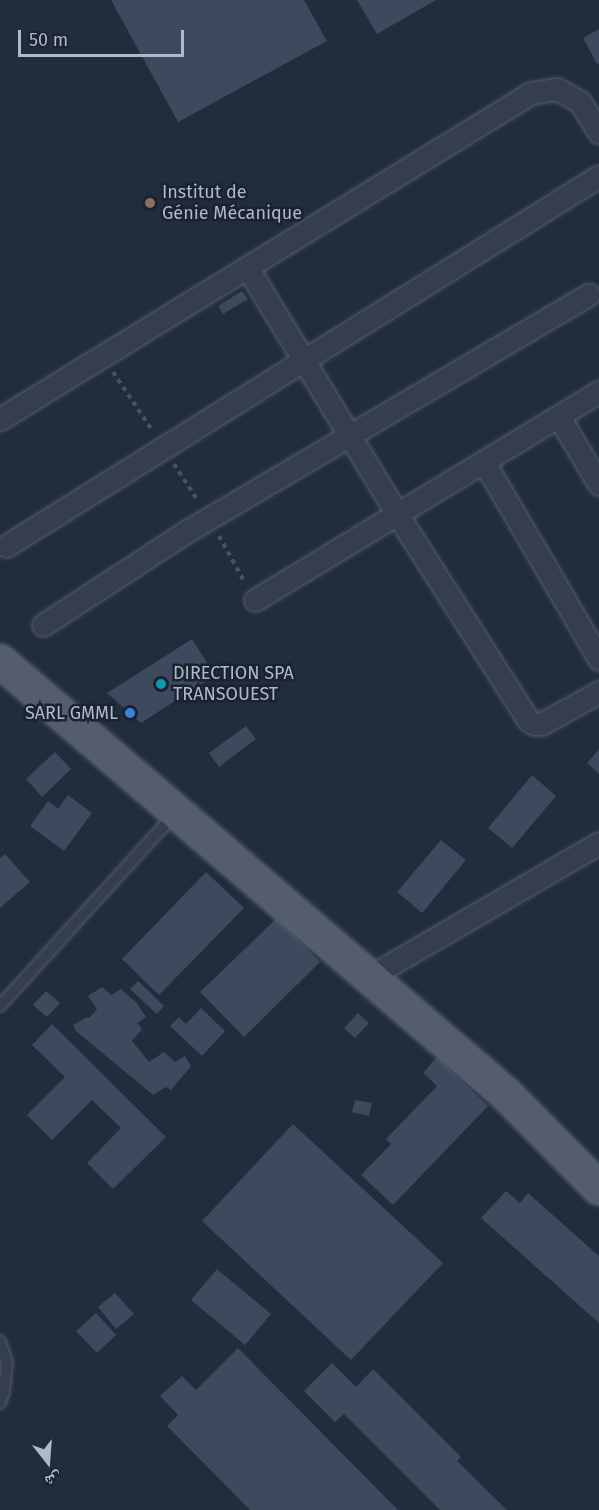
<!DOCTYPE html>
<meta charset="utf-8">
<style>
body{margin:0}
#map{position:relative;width:599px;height:1510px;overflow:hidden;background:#212c3d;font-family:"Fira Sans","Noto Naskh Arabic",sans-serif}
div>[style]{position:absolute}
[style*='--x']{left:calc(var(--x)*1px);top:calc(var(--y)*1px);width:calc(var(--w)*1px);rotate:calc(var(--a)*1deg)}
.building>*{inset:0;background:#3d4a5d}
.path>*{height:4px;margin-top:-2px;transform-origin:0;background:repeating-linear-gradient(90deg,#41575b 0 4.5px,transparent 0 9px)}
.roads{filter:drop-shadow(0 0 2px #535c6b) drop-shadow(0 0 2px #535c6b)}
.lane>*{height:10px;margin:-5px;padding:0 5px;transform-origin:5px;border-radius:5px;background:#353e4d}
.street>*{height:21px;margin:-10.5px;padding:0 10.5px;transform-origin:10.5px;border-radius:10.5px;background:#353e4d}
.primary>*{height:33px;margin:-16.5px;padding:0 16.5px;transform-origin:16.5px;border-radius:16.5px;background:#535d6e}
.dots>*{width:16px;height:16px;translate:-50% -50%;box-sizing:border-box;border:3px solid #1a2332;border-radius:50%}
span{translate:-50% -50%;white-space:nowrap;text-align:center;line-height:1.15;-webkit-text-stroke:5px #1a2332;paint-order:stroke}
.poi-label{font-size:18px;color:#b1b9c9}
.left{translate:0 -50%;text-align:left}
.right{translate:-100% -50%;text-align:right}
.north{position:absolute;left:18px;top:1432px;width:60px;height:60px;-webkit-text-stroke:4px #1a2332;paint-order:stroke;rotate:163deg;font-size:16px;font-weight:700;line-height:24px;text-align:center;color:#b1b9c9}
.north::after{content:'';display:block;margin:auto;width:21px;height:27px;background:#b1b9c9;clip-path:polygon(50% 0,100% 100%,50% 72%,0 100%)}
.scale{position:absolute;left:18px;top:30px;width:166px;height:27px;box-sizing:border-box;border:3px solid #b1b9c9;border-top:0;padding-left:8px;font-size:18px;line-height:21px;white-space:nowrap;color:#b1b9c9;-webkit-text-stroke:4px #1a2332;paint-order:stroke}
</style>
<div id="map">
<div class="building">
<div style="clip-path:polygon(111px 0,304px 0,327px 41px,178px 122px)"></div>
<div style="clip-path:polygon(357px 0,436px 0,377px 34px)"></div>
<div style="clip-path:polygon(599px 29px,599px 63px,597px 64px,583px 38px)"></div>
<div style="clip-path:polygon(242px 291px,248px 299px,223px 314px,218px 306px)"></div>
<div style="clip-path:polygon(192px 639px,215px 675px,141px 723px,107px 693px)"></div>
<div style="clip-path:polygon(246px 726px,256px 739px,219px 767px,209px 753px)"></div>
<div style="clip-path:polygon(599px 749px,599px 774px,587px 763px)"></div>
<div style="clip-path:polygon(55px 752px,71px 769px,42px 797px,26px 779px)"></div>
<div style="clip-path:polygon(532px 775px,556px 796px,512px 848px,488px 828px)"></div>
<div style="clip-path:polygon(68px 795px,92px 813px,64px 851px,30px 826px,48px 801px,58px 809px)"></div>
<div style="clip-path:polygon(441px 840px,466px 860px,422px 913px,397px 892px)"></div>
<div style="clip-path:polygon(5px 854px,30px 882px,0 908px,0 858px)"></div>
<div style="clip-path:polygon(206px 872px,244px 908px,159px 995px,122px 959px)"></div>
<div style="clip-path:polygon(277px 918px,320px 962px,244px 1037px,200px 992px)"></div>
<div style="clip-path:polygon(138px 981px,164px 1006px,157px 1014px,130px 989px)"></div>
<div style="clip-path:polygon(102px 987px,111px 995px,121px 989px,137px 1003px,146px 1017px,137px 1023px,142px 1029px,132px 1041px,149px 1062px,164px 1052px,175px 1062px,185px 1056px,191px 1066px,171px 1090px,166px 1087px,153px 1095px,76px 1031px,73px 1025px,87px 1017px,89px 1018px,97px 1009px,88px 996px)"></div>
<div style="clip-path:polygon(46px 991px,60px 1003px,47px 1017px,33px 1005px)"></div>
<div style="clip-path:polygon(201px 1008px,225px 1031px,202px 1056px,170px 1026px,179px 1017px,186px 1024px)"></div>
<div style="clip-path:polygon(358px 1013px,369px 1023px,355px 1038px,344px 1028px)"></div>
<div style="clip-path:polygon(52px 1024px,166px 1137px,113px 1189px,87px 1163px,121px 1128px,92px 1100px,52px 1140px,27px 1115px,65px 1077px,32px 1045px)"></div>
<div style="clip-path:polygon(437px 1057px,488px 1106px,393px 1205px,361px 1175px,391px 1144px,386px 1139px,437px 1086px,423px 1073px)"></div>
<div style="clip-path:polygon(355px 1100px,372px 1103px,369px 1116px,352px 1112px)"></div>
<div style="clip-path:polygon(293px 1124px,443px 1263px,351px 1360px,202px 1221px)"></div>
<div style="clip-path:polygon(506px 1191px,520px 1203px,528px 1193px,599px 1256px,599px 1323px,481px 1218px)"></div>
<div style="clip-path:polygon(217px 1269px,271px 1314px,245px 1345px,191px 1300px)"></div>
<div style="clip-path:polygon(115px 1293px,134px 1314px,116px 1329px,98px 1307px)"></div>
<div style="clip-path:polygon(96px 1313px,116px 1335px,97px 1353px,76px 1331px)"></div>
<div style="clip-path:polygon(238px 1348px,398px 1510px,250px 1510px,167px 1426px,178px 1415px,160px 1396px,182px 1376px,196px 1390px)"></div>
<div style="clip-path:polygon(332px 1363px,356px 1387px,373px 1369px,461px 1457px,457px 1461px,507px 1510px,440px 1510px,344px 1414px,335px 1422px,304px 1391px)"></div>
</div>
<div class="path">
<div style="--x:113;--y:372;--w:70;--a:56.1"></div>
<div style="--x:174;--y:464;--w:44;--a:57"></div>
<div style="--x:219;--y:536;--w:51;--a:60.9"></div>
</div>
<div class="roads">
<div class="lane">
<div style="--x:0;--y:1006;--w:258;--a:-47.7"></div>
<div style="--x:0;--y:1341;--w:22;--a:72"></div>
<div style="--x:7;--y:1362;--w:30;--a:96"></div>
<div style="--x:4;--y:1392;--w:12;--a:110"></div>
</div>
<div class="street">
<div style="--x:247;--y:267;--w:289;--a:58.7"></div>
<div style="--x:397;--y:514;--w:244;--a:57.5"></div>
<div style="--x:528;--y:720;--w:7;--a:34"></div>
<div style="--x:534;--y:724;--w:7;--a:0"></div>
<div style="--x:541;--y:724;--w:66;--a:-28.9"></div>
<div style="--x:559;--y:417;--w:78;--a:59.2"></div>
<div style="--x:0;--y:419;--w:623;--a:-31.55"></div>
<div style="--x:531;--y:93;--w:26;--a:-9"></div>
<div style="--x:557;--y:89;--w:26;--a:29"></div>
<div style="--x:580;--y:102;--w:36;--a:58"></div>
<div style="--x:484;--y:462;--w:228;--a:59.7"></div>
<div style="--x:6;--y:546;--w:699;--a:-31.96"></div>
<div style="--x:255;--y:600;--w:402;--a:-31.2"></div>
<div style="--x:43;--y:625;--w:174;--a:-33.1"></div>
<div style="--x:189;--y:530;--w:464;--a:-30.5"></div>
<div style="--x:369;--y:977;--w:266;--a:-30.2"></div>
</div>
<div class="primary">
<div style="--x:0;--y:661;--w:666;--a:40.55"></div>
<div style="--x:506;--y:1094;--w:132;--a:45.3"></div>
</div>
</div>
<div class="dots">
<div style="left:150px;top:203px;background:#8d6e63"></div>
<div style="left:161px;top:684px;background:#0f9aa8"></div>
<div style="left:130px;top:713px;background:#3f7fe0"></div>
</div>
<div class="poi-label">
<span class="left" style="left:162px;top:203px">Institut de<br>Génie Mécanique</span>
<span class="left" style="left:173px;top:684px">DIRECTION SPA<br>TRANSOUEST</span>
<span class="right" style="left:118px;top:713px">SARL GMML</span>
</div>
<div class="north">ش</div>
<div class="scale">50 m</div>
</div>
